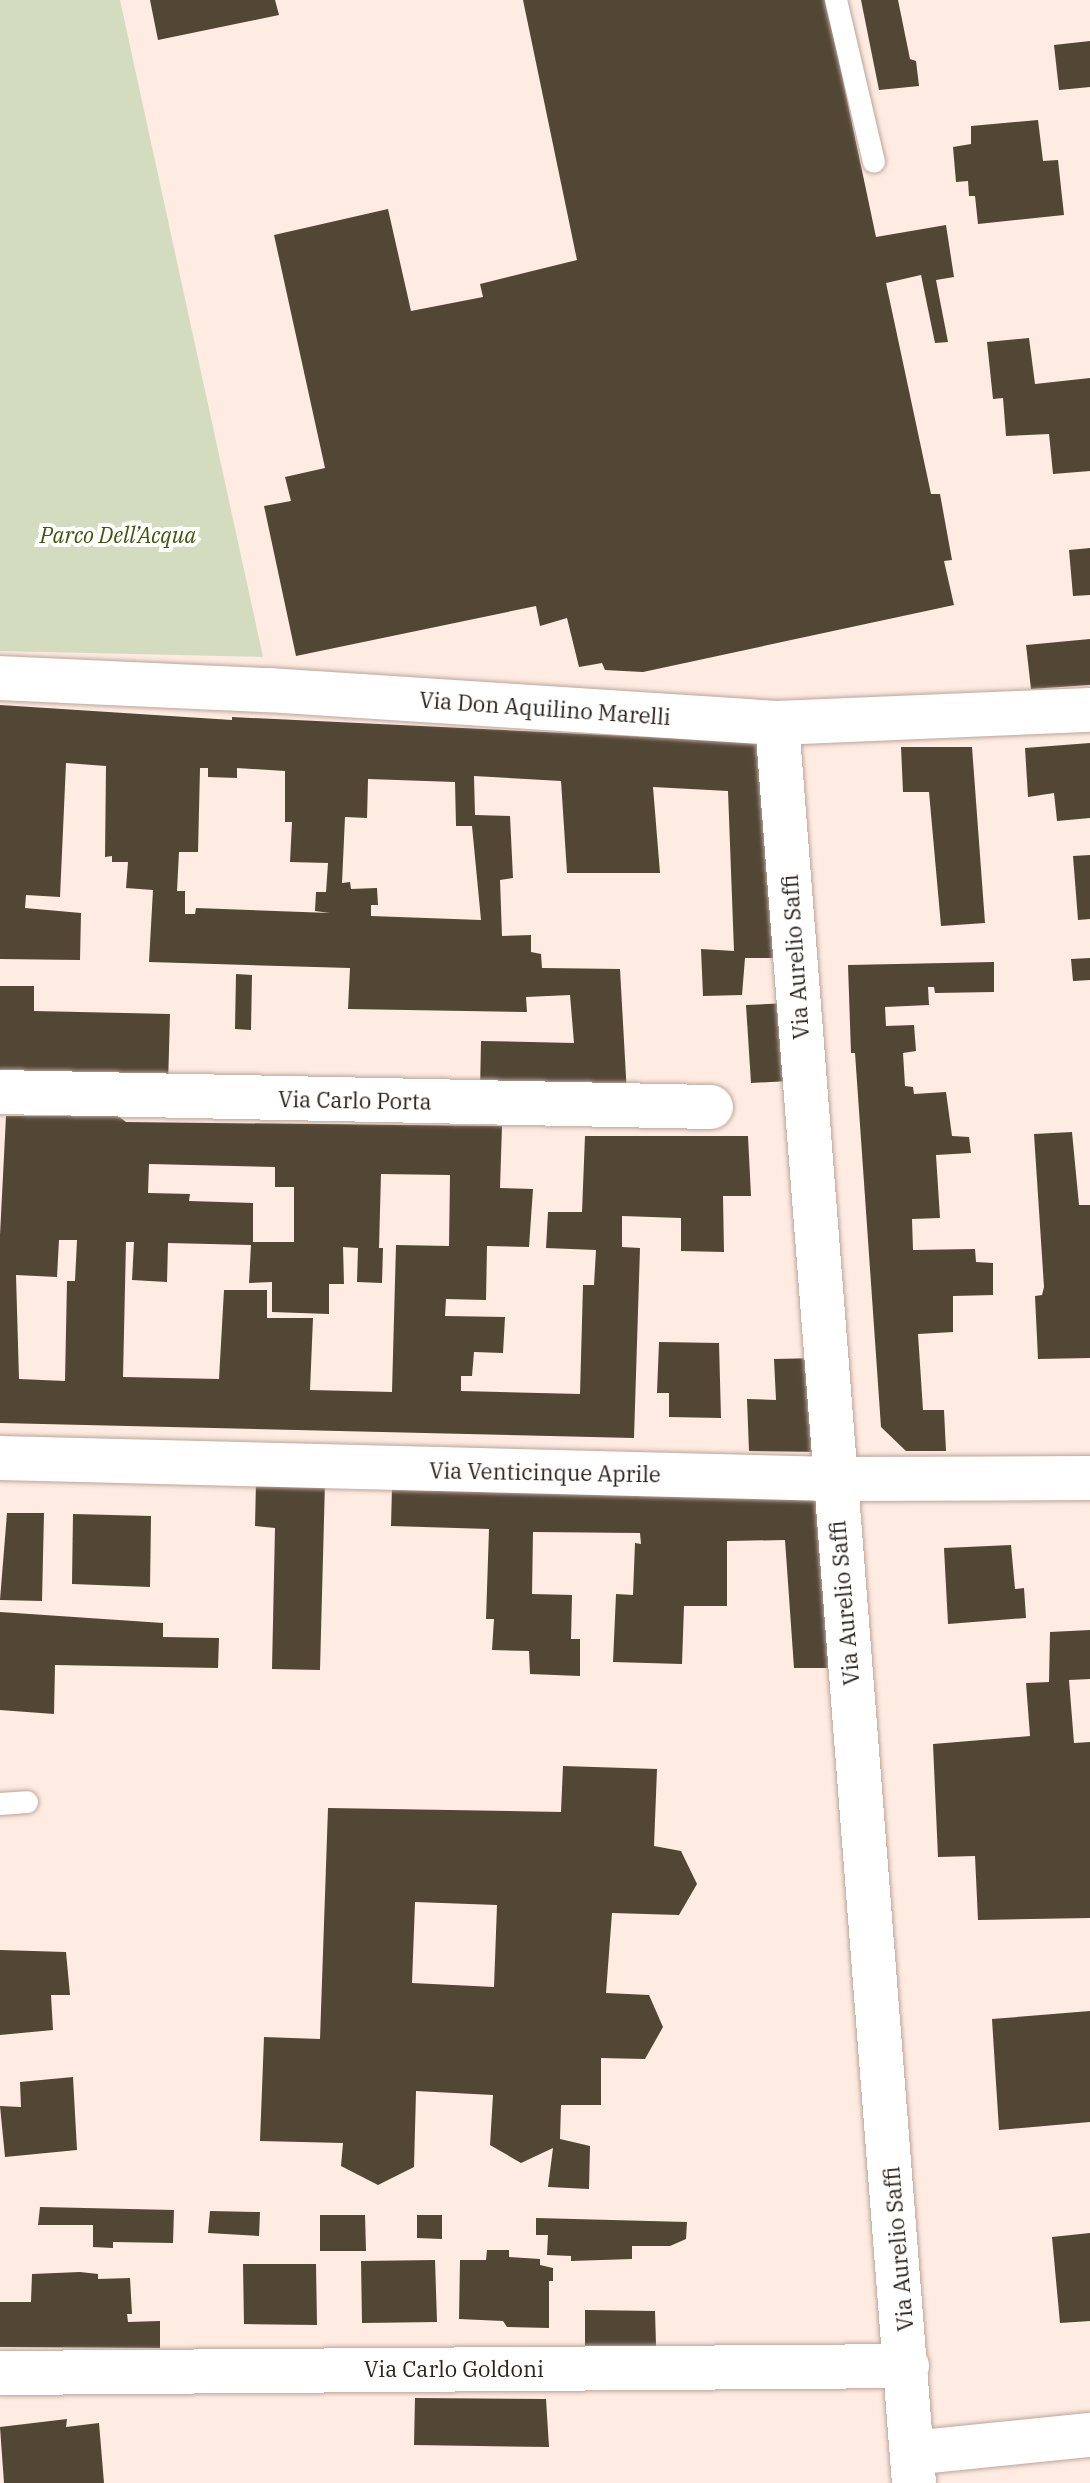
<!DOCTYPE html>
<meta charset="utf-8">
<style>
body{margin:0}
#map{position:relative;width:1090px;height:2483px;overflow:hidden;background:#feebe1;font-family:"IBM Plex Serif",serif}
div>[style]{position:absolute}
[style*='--x']{left:calc(var(--x)*1px);top:calc(var(--y)*1px);width:calc(var(--w)*1px);rotate:calc(var(--a)*1deg)}
.green>*{inset:0;background:#d3dcbf}
.building>*{inset:0;background:#524635}
.roads{filter:drop-shadow(0 0 2px #bca599) drop-shadow(0 0 2px #bca599)}
.lane>*{height:22px;margin:-11px;padding:0 11px;transform-origin:11px;border-radius:11px;background:#fff}
.street>*{height:44px;margin:-22px;padding:0 22px;transform-origin:22px;border-radius:22px;background:#fff}
span{translate:-50% -50%;white-space:nowrap;text-align:center;line-height:1.15;-webkit-text-stroke:8px #fff;paint-order:stroke}
.park-label{font-size:22px;color:#44540b;font-style:italic}
.street-label{font-size:22px;color:#2b231e}
</style>
<div id="map">
<div class="green">
<div style="clip-path:polygon(0 0,120px 0,263px 657px,0 651px)"></div>
</div>
<div class="building">
<div style="clip-path:polygon(150px 0,275px 0,279px 15px,158px 40px)"></div>
<div style="clip-path:polygon(523px 0,826px 0,876px 237px,946px 225px,954px 277px,936px 280px,948px 342px,935px 343px,921px 275px,886px 283px,931px 494px,940px 494px,952px 560px,944px 561px,954px 605px,643px 672px,605px 670px,602px 663px,579px 667px,567px 618px,540px 626px,536px 606px,296px 656px,264px 506px,291px 501px,285px 477px,325px 468px,274px 235px,388px 209px,411px 311px,483px 297px,480px 284px,577px 260px)"></div>
<div style="clip-path:polygon(861px 0,898px 0,910px 59px,916px 61px,919px 86px,879px 90px)"></div>
<div style="clip-path:polygon(1090px 41px,1090px 87px,1059px 90px,1054px 45px)"></div>
<div style="clip-path:polygon(1038px 120px,1043px 161px,1058px 160px,1064px 215px,978px 224px,975px 196px,969px 196px,968px 181px,956px 182px,953px 147px,971px 144px,971px 126px)"></div>
<div style="clip-path:polygon(1029px 338px,1035px 384px,1090px 378px,1090px 471px,1053px 474px,1049px 434px,1006px 436px,1003px 398px,993px 399px,987px 342px)"></div>
<div style="clip-path:polygon(1090px 548px,1090px 595px,1073px 596px,1069px 550px)"></div>
<div style="clip-path:polygon(1090px 639px,1090px 685px,1031px 689px,1026px 645px)"></div>
<div style="clip-path:polygon(evenodd,0 705px,232px 720px,232px 717px,775px 743px,786px 958px,745px 958px,742px 995px,703px 996px,701px 949px,734px 951px,728px 791px,653px 787px,660px 873px,567px 873px,561px 781px,474px 776px,475px 815px,510px 816px,513px 878px,500px 880px,502px 936px,531px 935px,531px 952px,541px 954px,542px 968px,620px 969px,627px 1095px,480px 1092px,481px 1041px,574px 1043px,570px 995px,526px 997px,527px 1012px,348px 1009px,350px 968px,149px 962px,153px 890px,126px 888px,128px 862px,112px 862px,112px 856px,105px 857px,106px 766px,66px 763px,60px 897px,26px 895px,25px 908px,81px 913px,80px 960px,0 959px,0 705px,200px 768px,208px 768px,208px 777px,237px 778px,237px 768px,285px 771px,285px 822px,292px 822px,290px 862px,328px 863px,326px 892px,316px 892px,315px 911px,330px 913px,196px 908px,195px 914px,185px 914px,185px 891px,177px 891px,179px 852px,198px 852px,200px 768px,0 705px,368px 779px,455px 782px,456px 826px,472px 826px,481px 920px,371px 916px,371px 905px,378px 905px,377px 888px,351px 889px,350px 882px,342px 883px,345px 817px,367px 818px,368px 779px)"></div>
<div style="clip-path:polygon(1090px 743px,1090px 818px,1057px 821px,1054px 793px,1028px 797px,1025px 748px)"></div>
<div style="clip-path:polygon(901px 747px,972px 747px,985px 923px,941px 926px,929px 792px,903px 792px)"></div>
<div style="clip-path:polygon(1090px 855px,1090px 919px,1078px 920px,1073px 856px)"></div>
<div style="clip-path:polygon(1090px 958px,1090px 980px,1073px 981px,1071px 959px)"></div>
<div style="clip-path:polygon(994px 962px,994px 992px,935px 993px,934px 987px,928px 987px,929px 1005px,885px 1007px,886px 1026px,914px 1025px,916px 1051px,903px 1053px,905px 1086px,913px 1087px,914px 1094px,946px 1092px,952px 1136px,969px 1137px,971px 1153px,936px 1155px,940px 1218px,912px 1219px,913px 1250px,975px 1249px,976px 1262px,993px 1263px,993px 1295px,953px 1296px,953px 1332px,918px 1334px,923px 1410px,944px 1410px,946px 1451px,906px 1451px,881px 1427px,855px 1053px,851px 1053px,848px 965px)"></div>
<div style="clip-path:polygon(236px 974px,252px 975px,251px 1030px,235px 1029px)"></div>
<div style="clip-path:polygon(0 986px,34px 986px,34px 1011px,170px 1014px,168px 1085px,0 1084px)"></div>
<div style="clip-path:polygon(789px 1003px,789px 1081px,751px 1083px,746px 1005px)"></div>
<div style="clip-path:polygon(evenodd,6px 1116px,118px 1116px,126px 1122px,502px 1126px,500px 1188px,533px 1189px,529px 1247px,487px 1246px,486px 1300px,446px 1299px,445px 1316px,505px 1317px,503px 1353px,474px 1352px,472px 1376px,461px 1376px,461px 1391px,580px 1394px,583px 1285px,594px 1285px,596px 1250px,546px 1248px,548px 1212px,582px 1212px,585px 1136px,748px 1136px,751px 1196px,723px 1196px,724px 1252px,681px 1251px,681px 1218px,622px 1216px,622px 1247px,640px 1248px,634px 1438px,0 1423px,0 1235px,6px 1116px,149px 1164px,275px 1167px,275px 1187px,294px 1187px,294px 1242px,253px 1242px,253px 1203px,189px 1201px,190px 1194px,148px 1193px,149px 1164px,6px 1116px,381px 1174px,450px 1175px,449px 1246px,396px 1245px,392px 1392px,310px 1390px,313px 1318px,267px 1318px,267px 1290px,224px 1290px,219px 1379px,123px 1377px,126px 1242px,134px 1242px,132px 1280px,167px 1282px,168px 1243px,251px 1245px,249px 1283px,272px 1282px,272px 1312px,329px 1314px,329px 1284px,344px 1284px,343px 1247px,358px 1248px,357px 1282px,382px 1283px,383px 1248px,379px 1248px,381px 1174px,6px 1116px,59px 1240px,77px 1240px,75px 1281px,67px 1281px,65px 1381px,19px 1379px,16px 1275px,57px 1277px,59px 1240px)"></div>
<div style="clip-path:polygon(1072px 1132px,1079px 1205px,1090px 1205px,1090px 1358px,1038px 1359px,1035px 1296px,1042px 1295px,1044px 1287px,1034px 1134px)"></div>
<div style="clip-path:polygon(659px 1342px,719px 1343px,721px 1418px,669px 1417px,669px 1393px,657px 1393px)"></div>
<div style="clip-path:polygon(821px 1358px,826px 1452px,749px 1451px,747px 1399px,776px 1400px,774px 1359px)"></div>
<div style="clip-path:polygon(256px 1480px,325px 1482px,320px 1670px,272px 1669px,275px 1528px,255px 1526px)"></div>
<div style="clip-path:polygon(392px 1487px,828px 1491px,841px 1668px,794px 1668px,785px 1540px,727px 1541px,727px 1606px,684px 1606px,682px 1664px,613px 1662px,616px 1594px,633px 1595px,635px 1543px,641px 1544px,640px 1533px,533px 1532px,532px 1594px,572px 1595px,571px 1639px,580px 1639px,580px 1676px,530px 1674px,529px 1651px,492px 1650px,494px 1619px,486px 1619px,489px 1529px,391px 1526px)"></div>
<div style="clip-path:polygon(7px 1513px,44px 1513px,42px 1601px,0 1600px)"></div>
<div style="clip-path:polygon(73px 1514px,151px 1516px,150px 1587px,72px 1584px)"></div>
<div style="clip-path:polygon(1011px 1545px,1015px 1589px,1024px 1588px,1026px 1618px,948px 1624px,944px 1548px)"></div>
<div style="clip-path:polygon(0 1612px,163px 1623px,163px 1637px,219px 1638px,218px 1668px,55px 1665px,54px 1714px,0 1710px)"></div>
<div style="clip-path:polygon(1090px 1630px,1090px 1679px,1069px 1680px,1074px 1743px,1090px 1742px,1090px 1918px,978px 1920px,975px 1856px,938px 1857px,933px 1744px,1030px 1736px,1026px 1683px,1049px 1682px,1050px 1632px)"></div>
<div style="clip-path:polygon(evenodd,563px 1766px,657px 1769px,654px 1846px,681px 1851px,697px 1884px,679px 1915px,612px 1913px,606px 1993px,649px 1995px,663px 2027px,645px 2059px,601px 2058px,601px 2105px,561px 2105px,560px 2139px,590px 2146px,589px 2189px,548px 2187px,553px 2148px,521px 2163px,490px 2145px,493px 2095px,416px 2091px,414px 2167px,378px 2185px,341px 2166px,343px 2143px,260px 2141px,264px 2037px,320px 2039px,328px 1808px,561px 1812px,563px 1766px,415px 1902px,497px 1905px,494px 1987px,412px 1983px,415px 1902px)"></div>
<div style="clip-path:polygon(0 1950px,66px 1952px,70px 1995px,51px 1995px,53px 2030px,0 2035px)"></div>
<div style="clip-path:polygon(1090px 2011px,1090px 2122px,999px 2130px,992px 2019px)"></div>
<div style="clip-path:polygon(73px 2077px,77px 2150px,5px 2157px,0 2106px,21px 2107px,20px 2082px)"></div>
<div style="clip-path:polygon(40px 2207px,174px 2210px,173px 2243px,113px 2242px,113px 2248px,93px 2247px,93px 2225px,38px 2225px)"></div>
<div style="clip-path:polygon(210px 2211px,260px 2212px,259px 2236px,208px 2233px)"></div>
<div style="clip-path:polygon(320px 2215px,365px 2215px,366px 2251px,320px 2251px)"></div>
<div style="clip-path:polygon(417px 2215px,442px 2215px,442px 2239px,417px 2238px)"></div>
<div style="clip-path:polygon(536px 2218px,687px 2222px,686px 2239px,670px 2246px,632px 2246px,632px 2259px,571px 2261px,571px 2256px,547px 2255px,548px 2235px,536px 2235px)"></div>
<div style="clip-path:polygon(1090px 2233px,1090px 2321px,1060px 2323px,1052px 2237px)"></div>
<div style="clip-path:polygon(487px 2250px,509px 2250px,509px 2257px,540px 2259px,540px 2265px,553px 2268px,553px 2281px,549px 2281px,549px 2328px,507px 2327px,503px 2321px,459px 2319px,460px 2260px,486px 2260px)"></div>
<div style="clip-path:polygon(435px 2260px,437px 2322px,362px 2323px,361px 2261px)"></div>
<div style="clip-path:polygon(243px 2264px,316px 2264px,317px 2325px,244px 2324px)"></div>
<div style="clip-path:polygon(80px 2272px,98px 2274px,98px 2279px,130px 2278px,132px 2314px,127px 2314px,128px 2322px,160px 2321px,160px 2348px,0 2347px,0 2302px,31px 2302px,32px 2274px)"></div>
<div style="clip-path:polygon(585px 2310px,655px 2311px,656px 2346px,585px 2346px)"></div>
<div style="clip-path:polygon(415px 2398px,546px 2399px,549px 2447px,414px 2445px)"></div>
<div style="clip-path:polygon(67px 2419px,66px 2427px,99px 2423px,104px 2483px,4px 2483px,0 2427px)"></div>
</div>
<div class="roads">
<div class="lane">
<div style="--x:836;--y:0;--w:166;--a:76.8"></div>
<div style="--x:0;--y:1804;--w:27;--a:-4"></div>
</div>
<div class="street">
<div style="--x:0;--y:678;--w:268;--a:2.6"></div>
<div style="--x:268;--y:690;--w:510;--a:3.71"></div>
<div style="--x:777;--y:723;--w:313;--a:-2.4"></div>
<div style="--x:777;--y:723;--w:1765;--a:85.55"></div>
<div style="--x:0;--y:1092;--w:711;--a:1.21"></div>
<div style="--x:0;--y:1458;--w:834;--a:1.44"></div>
<div style="--x:834;--y:1479;--w:256;--a:-0.2"></div>
<div style="--x:0;--y:2373;--w:907;--a:-0.44"></div>
<div style="--x:912;--y:2453;--w:179;--a:-5.8"></div>
</div>
</div>
<div class="park-label">
<span style="left:118px;top:535px">Parco Dell’Acqua</span>
</div>
<div class="street-label">
<span style="left:545px;top:708px;rotate:4deg">Via Don Aquilino Marelli</span>
<span style="left:795px;top:957px;rotate:-94deg">Via Aurelio Saffi</span>
<span style="left:355px;top:1100px;rotate:1deg">Via Carlo Porta</span>
<span style="left:545px;top:1472px;rotate:1deg">Via Venticinque Aprile</span>
<span style="left:844px;top:1603px;rotate:-95deg">Via Aurelio Saffi</span>
<span style="left:898px;top:2249px;rotate:-95deg">Via Aurelio Saffi</span>
<span style="left:454px;top:2369px">Via Carlo Goldoni</span>
</div>
</div>
